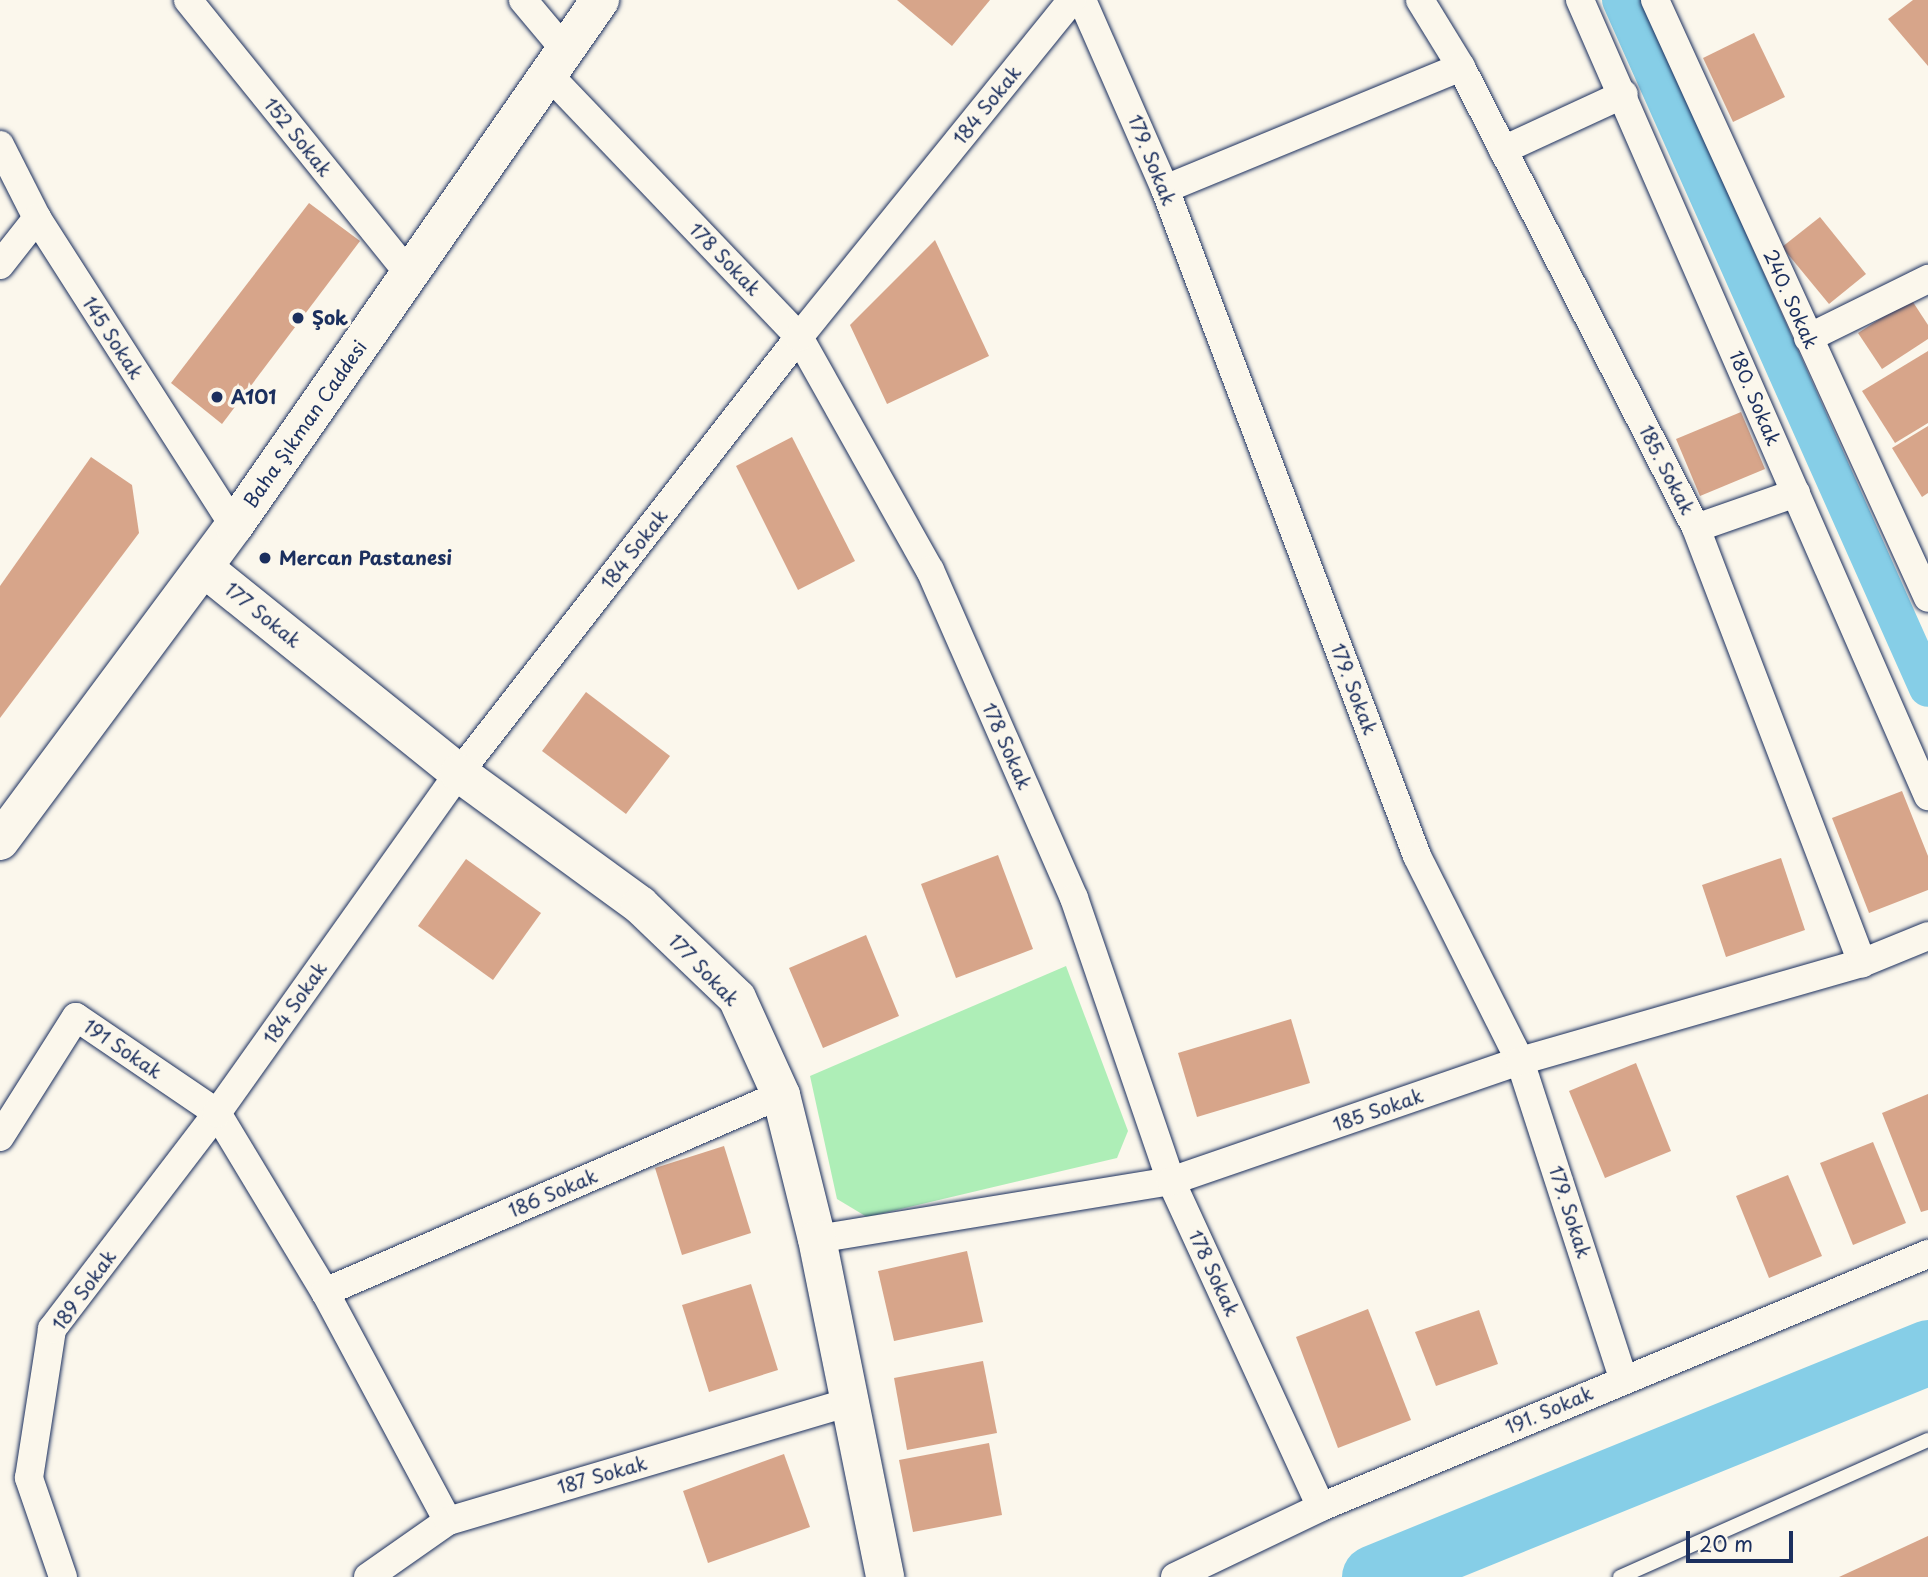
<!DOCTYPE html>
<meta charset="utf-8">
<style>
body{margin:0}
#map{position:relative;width:1928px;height:1577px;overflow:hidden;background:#fbf7ec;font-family:"Playpen Sans",sans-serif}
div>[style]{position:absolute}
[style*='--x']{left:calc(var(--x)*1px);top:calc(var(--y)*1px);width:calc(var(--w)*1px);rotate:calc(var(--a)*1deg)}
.green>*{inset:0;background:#aeeeb7}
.canal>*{height:38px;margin:-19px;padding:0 19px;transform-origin:19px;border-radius:19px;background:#86cee7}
.river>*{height:65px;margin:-32.5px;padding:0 32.5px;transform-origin:32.5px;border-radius:32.5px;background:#86cee7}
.building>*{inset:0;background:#d7a58a}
.roads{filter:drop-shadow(0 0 2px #1b2f5e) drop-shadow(0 0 2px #1b2f5e)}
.lane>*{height:14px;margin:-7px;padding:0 7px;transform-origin:7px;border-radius:7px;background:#fbf7ec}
.street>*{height:28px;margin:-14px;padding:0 14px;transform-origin:14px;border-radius:14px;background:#fbf7ec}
.secondary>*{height:38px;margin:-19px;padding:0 19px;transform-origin:19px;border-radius:19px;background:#fbf7ec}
.dots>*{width:19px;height:19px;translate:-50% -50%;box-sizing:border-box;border:4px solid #fbf7ec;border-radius:50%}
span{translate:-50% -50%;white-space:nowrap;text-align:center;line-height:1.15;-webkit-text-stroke:7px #fbf7ec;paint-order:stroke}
.street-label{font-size:19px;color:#1b2f5e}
.poi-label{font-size:19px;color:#1b2f5e;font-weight:700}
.left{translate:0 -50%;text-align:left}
.scale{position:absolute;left:1686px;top:1531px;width:107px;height:32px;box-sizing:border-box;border:4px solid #1b2f5e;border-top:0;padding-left:9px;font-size:21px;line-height:24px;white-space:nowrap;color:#1b2f5e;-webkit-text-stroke:5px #fbf7ec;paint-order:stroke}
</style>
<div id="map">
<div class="green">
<div style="clip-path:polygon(1066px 966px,1128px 1131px,1117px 1158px,867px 1217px,837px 1199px,810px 1076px)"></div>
</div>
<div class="canal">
<div style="--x:1621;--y:0;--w:753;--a:65.95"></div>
</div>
<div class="river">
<div style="--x:1374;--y:1577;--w:598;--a:-22.1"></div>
</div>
<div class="building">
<div style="clip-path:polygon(897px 0,990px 0,952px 46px)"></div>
<div style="clip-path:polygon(1913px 0,1928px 0,1928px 66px,1888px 19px)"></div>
<div style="clip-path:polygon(1754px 33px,1785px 97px,1733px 122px,1703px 58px)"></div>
<div style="clip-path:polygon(309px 203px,360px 241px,222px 424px,171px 383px)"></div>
<div style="clip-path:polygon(1820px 217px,1866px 274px,1829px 304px,1782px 247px)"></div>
<div style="clip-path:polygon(935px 240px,989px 356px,887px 404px,850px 325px)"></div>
<div style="clip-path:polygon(1911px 299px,1928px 325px,1928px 339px,1882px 369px,1858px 333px)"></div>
<div style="clip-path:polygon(1928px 351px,1928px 423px,1895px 443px,1862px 391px)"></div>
<div style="clip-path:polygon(1741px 412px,1765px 469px,1700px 496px,1676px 439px)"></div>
<div style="clip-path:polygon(1928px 426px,1928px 493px,1922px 497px,1892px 448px)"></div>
<div style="clip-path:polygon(792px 437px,855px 561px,798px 590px,736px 466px)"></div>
<div style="clip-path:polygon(91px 457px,132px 485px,139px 533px,0 718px,0 586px)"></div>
<div style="clip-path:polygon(586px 692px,670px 756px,626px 814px,542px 751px)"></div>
<div style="clip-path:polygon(1902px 791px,1928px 856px,1928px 890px,1869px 913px,1832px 818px)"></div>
<div style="clip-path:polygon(998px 855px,1033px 949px,956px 978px,921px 884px)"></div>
<div style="clip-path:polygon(1781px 858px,1805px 930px,1726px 957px,1702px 885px)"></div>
<div style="clip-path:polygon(466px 859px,541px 913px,493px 980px,418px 926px)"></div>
<div style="clip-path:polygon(866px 935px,899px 1016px,823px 1048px,789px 968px)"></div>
<div style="clip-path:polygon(1291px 1019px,1310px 1083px,1197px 1117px,1178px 1053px)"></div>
<div style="clip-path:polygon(1636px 1063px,1671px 1151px,1605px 1178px,1569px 1091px)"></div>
<div style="clip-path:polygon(1928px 1094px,1928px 1210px,1921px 1212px,1882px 1113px)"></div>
<div style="clip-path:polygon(1873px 1142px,1906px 1223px,1853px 1245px,1820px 1163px)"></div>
<div style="clip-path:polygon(724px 1146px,751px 1233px,682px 1255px,655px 1168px)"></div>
<div style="clip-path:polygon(1788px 1175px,1822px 1256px,1769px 1278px,1736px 1196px)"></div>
<div style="clip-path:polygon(967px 1251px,983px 1322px,894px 1341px,878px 1271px)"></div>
<div style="clip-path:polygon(751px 1284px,778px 1370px,709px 1392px,682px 1305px)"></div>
<div style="clip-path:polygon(1368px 1309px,1411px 1420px,1338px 1448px,1296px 1337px)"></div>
<div style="clip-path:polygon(1479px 1310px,1498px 1364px,1436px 1386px,1415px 1332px)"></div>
<div style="clip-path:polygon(983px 1361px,997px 1433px,907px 1450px,894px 1378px)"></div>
<div style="clip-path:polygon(989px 1443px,1002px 1515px,913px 1532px,899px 1460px)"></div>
<div style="clip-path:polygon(784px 1454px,810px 1527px,708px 1563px,683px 1491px)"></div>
<div style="clip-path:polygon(1928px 1536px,1928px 1577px,1839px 1577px)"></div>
</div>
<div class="roads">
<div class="lane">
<div style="--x:1620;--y:1577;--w:337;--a:-24"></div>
</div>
<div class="street">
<div style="--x:188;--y:0;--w:351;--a:51.1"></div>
<div style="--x:523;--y:0;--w:65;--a:50"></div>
<div style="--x:1082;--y:0;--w:206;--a:66.3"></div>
<div style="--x:1165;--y:189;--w:713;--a:69.3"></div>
<div style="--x:1417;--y:856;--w:229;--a:63.3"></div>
<div style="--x:1520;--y:1061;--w:333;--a:72"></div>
<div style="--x:1420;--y:0;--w:79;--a:58.5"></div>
<div style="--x:1461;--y:67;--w:517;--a:62.99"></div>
<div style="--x:1696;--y:528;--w:466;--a:69.1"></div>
<div style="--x:1580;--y:0;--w:869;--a:66.39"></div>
<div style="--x:1655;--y:0;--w:657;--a:65.46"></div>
<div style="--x:547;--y:73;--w:365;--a:46.3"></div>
<div style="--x:799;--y:337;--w:267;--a:60.7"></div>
<div style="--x:930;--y:570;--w:358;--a:66.3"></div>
<div style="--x:1074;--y:898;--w:299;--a:71.1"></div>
<div style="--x:1171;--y:1181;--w:359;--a:65.3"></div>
<div style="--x:0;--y:145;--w:82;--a:63.1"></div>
<div style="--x:37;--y:218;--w:366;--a:57.4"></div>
<div style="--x:1503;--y:150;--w:133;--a:-24.8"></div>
<div style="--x:1165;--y:189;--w:320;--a:-22.4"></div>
<div style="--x:0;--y:265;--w:60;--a:-51.8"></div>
<div style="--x:1808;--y:338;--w:134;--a:-26.2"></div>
<div style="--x:1696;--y:528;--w:106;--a:-19.3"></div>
<div style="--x:0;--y:1137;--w:142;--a:-57.7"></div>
<div style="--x:76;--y:1017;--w:171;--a:34.2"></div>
<div style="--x:217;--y:1113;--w:209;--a:58.9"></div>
<div style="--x:325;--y:1292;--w:260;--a:61.8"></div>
<div style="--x:817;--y:1239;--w:359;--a:-9.3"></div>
<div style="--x:1171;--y:1181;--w:369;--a:-19"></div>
<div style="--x:1520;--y:1061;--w:356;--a:-16"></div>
<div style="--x:1862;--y:963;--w:71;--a:-22.2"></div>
<div style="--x:325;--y:1292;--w:497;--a:-23.4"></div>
<div style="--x:63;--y:1577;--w:105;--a:-109"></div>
<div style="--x:29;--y:1478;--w:151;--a:-81.2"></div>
<div style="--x:52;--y:1329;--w:272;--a:-52.6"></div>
<div style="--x:217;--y:1113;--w:417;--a:-54.6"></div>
<div style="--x:459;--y:773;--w:553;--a:-52.05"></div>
<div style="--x:799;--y:337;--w:434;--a:-51"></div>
<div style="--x:368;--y:1577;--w:98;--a:-35"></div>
<div style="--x:448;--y:1521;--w:419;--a:-16.5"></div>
<div style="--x:1175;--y:1577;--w:162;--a:-25.6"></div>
<div style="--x:1321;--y:1507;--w:658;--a:-22.63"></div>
</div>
<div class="secondary">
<div style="--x:204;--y:568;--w:327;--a:38.8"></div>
<div style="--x:459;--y:773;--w:224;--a:36.1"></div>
<div style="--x:640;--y:905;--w:134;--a:43.8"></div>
<div style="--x:737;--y:998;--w:107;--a:65.6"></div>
<div style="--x:781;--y:1095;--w:148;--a:76"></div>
<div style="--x:817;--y:1239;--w:345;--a:78.6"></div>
<div style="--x:0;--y:841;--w:392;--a:-53.4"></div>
<div style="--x:234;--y:526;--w:641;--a:-55.17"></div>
</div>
</div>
<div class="dots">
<div style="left:298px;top:318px;background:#1b2f5e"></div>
<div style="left:217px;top:397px;background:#1b2f5e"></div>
<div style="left:265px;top:558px;background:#1b2f5e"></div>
</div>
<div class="street-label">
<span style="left:987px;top:105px;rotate:-51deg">184 Sokak</span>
<span style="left:298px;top:137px;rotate:51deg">152 Sokak</span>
<span style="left:1152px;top:160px;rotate:68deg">179. Sokak</span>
<span style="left:725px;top:259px;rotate:46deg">178 Sokak</span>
<span style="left:1791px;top:299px;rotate:66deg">240. Sokak</span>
<span style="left:113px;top:338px;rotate:57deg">145 Sokak</span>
<span style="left:1755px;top:398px;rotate:67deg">180. Sokak</span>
<span style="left:305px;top:424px;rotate:-55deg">Baha Şıkman Caddesi</span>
<span style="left:1667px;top:470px;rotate:63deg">185. Sokak</span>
<span style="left:634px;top:549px;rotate:-52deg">184 Sokak</span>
<span style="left:263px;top:615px;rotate:39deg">177 Sokak</span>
<span style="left:1354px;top:689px;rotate:69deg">179. Sokak</span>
<span style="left:1007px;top:746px;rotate:66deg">178 Sokak</span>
<span style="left:704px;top:970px;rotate:46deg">177 Sokak</span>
<span style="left:295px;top:1003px;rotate:-55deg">184 Sokak</span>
<span style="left:123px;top:1049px;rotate:34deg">191 Sokak</span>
<span style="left:1378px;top:1110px;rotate:-19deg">185 Sokak</span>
<span style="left:553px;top:1193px;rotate:-23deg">186 Sokak</span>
<span style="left:1570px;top:1212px;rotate:72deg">179. Sokak</span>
<span style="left:1214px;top:1273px;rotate:65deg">178 Sokak</span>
<span style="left:84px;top:1290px;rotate:-54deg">189 Sokak</span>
<span style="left:1549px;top:1410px;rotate:-23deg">191. Sokak</span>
<span style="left:602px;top:1475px;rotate:-16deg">187 Sokak</span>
</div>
<div class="poi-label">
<span class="left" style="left:312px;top:318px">Şok</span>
<span class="left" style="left:231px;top:397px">A101</span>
<span class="left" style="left:279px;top:558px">Mercan Pastanesi</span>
</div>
<div class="scale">20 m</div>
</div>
